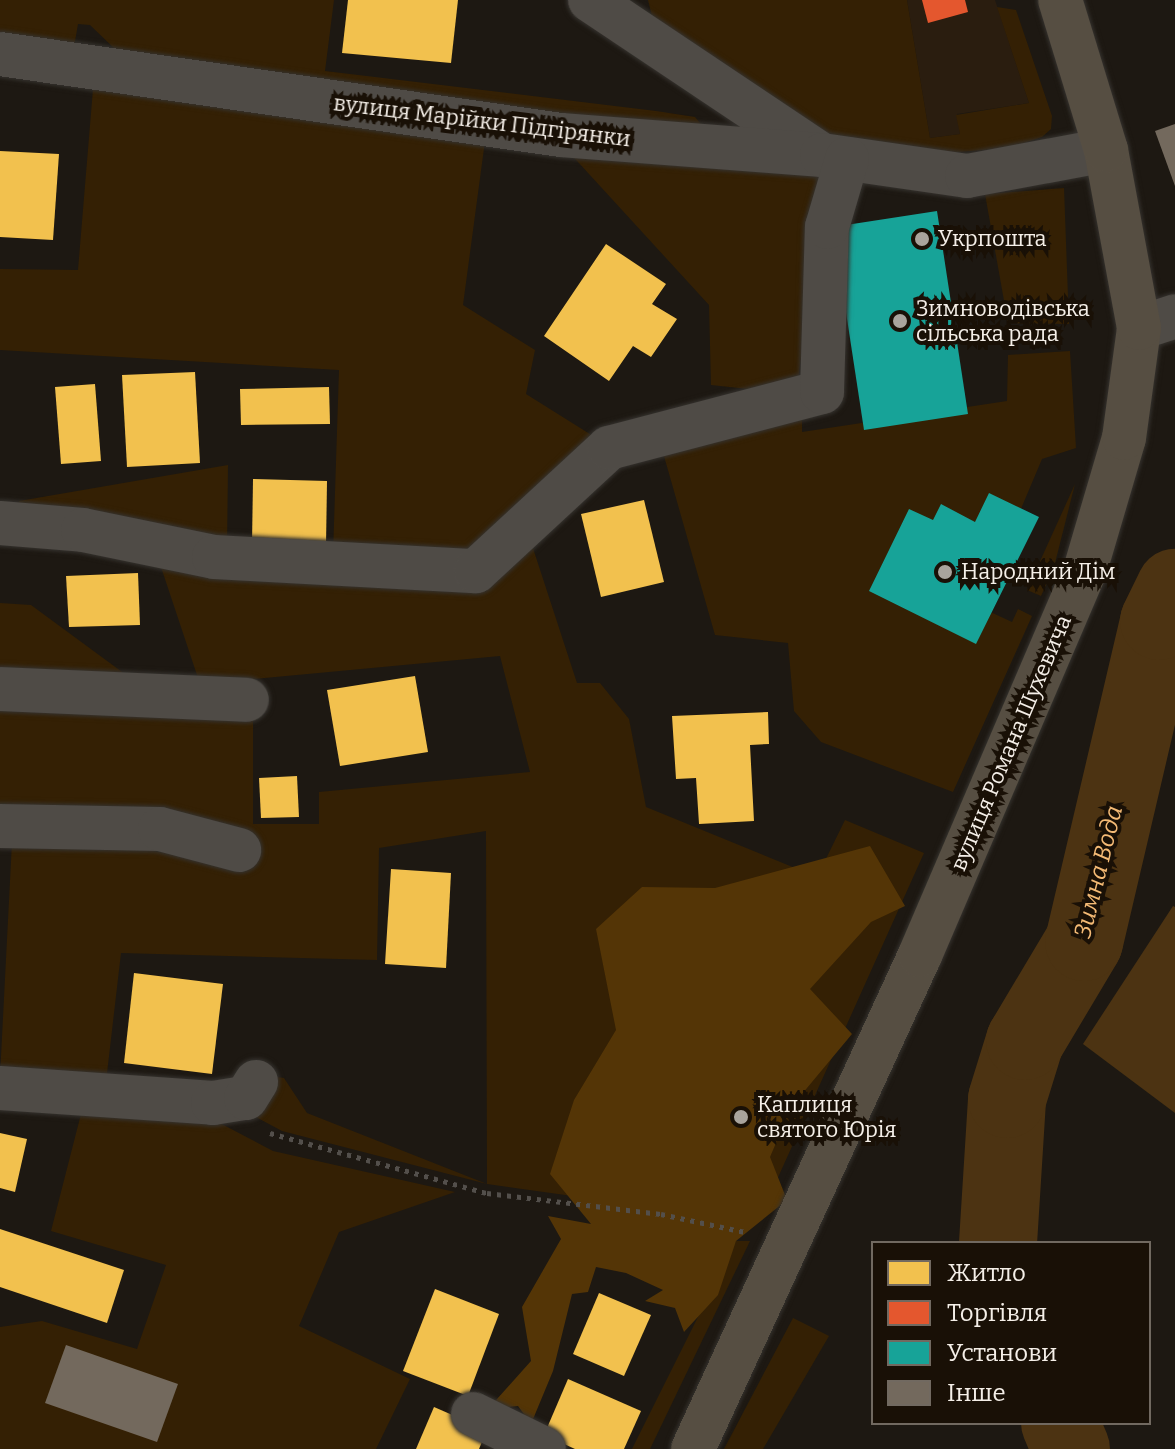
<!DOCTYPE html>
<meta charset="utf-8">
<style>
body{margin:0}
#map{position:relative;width:1175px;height:1449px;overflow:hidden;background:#1d1812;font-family:Bitter,serif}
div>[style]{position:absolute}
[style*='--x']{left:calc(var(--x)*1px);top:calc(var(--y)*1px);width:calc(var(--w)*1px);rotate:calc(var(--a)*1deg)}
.built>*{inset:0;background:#2a1d0f}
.green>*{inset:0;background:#342004}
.forest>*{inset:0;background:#543506}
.water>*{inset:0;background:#4c3312}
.homes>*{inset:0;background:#f2c14e}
.shops>*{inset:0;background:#e4572e}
.public>*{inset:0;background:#17a398}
.river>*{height:78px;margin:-39px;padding:0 39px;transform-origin:39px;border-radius:39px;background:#4c3312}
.building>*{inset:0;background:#73695d}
.path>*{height:5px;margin-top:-2.5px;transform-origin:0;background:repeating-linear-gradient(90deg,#534f4b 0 4px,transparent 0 10px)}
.roads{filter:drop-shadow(0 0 2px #35322e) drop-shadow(0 0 2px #35322e)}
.minor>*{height:44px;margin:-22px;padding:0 22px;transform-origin:22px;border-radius:22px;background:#4f4b46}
.major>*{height:44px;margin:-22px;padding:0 22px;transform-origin:22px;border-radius:22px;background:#564e42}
.dots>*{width:22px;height:22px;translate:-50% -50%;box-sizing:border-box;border:4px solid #191006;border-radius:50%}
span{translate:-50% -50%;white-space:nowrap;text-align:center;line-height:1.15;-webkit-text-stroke:8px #191006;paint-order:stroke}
.street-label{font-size:22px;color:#f5efe8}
.poi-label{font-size:22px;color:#f5efe8}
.left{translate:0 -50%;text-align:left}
.water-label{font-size:24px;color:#f4ba75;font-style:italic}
.legend{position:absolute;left:871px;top:1241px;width:280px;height:184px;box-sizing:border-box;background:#191006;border:2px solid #716960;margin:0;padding:10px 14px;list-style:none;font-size:24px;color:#f5efe8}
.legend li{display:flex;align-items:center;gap:16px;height:40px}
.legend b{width:40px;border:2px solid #716960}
</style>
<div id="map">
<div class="built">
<div style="clip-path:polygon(907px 0,995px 0,1029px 103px,957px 114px,960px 134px,930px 138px)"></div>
</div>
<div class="green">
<div style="clip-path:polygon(0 0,334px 0,325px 71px,656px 111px,695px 117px,705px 129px,560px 116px,118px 52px,90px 25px,78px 24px,74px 47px,0 39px)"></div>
<div style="clip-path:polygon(648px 0,907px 0,930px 138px,960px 134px,956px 115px,1029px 103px,997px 7px,1016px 10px,1052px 116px,1051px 129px,1042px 137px,1009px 148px,958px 152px,871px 148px,799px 123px,654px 24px)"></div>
<div style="clip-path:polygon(93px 89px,485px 141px,463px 305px,535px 350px,526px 394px,593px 436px,474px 560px,333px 554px,339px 370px,0 350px,0 269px,78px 270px)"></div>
<div style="clip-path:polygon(567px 150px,821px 177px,798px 383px,785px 393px,711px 385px,709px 305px)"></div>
<div style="clip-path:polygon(1064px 188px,1069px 324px,1008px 323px,985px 194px)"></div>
<div style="clip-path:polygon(1070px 351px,1076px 448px,1042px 459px,1015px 523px,928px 583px,1012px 622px,1018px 609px,1032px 616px,953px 792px,821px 742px,794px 711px,788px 643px,715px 635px,662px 449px,802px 414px,802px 432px,1007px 401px,1008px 355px)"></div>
<div style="clip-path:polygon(228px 465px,227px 548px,23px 517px,19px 501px)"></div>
<div style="clip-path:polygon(1075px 484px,1054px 567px,1041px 596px,1027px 590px)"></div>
<div style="clip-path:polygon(530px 539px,577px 683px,600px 683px,629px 719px,646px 807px,817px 877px,845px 820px,924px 853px,758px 1222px,487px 1184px,282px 1131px,239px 1108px,269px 1076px,284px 1078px,307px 1113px,487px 1184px,486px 831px,379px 848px,377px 960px,121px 953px,106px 1082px,0 1076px,12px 842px,90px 840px,253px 868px,258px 839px,162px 817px,0 815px,0 703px,253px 716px,253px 824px,319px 824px,319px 792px,530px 772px,500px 656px,200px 684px,157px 555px,323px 577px)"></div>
<div style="clip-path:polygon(0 603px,31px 605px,133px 680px,0 675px)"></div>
<div style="clip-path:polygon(82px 1110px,214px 1120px,273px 1151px,455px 1192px,339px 1232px,299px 1326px,410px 1379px,376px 1449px,0 1449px,0 1327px,42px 1321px,137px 1349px,166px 1265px,51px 1231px)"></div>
<div style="clip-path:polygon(736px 1241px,750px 1241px,650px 1449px,632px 1449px)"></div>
<div style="clip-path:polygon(793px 1318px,829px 1336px,763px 1449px,724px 1449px)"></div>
</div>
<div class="forest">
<div style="clip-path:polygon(870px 846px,905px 906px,871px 922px,810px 989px,852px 1034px,792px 1106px,770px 1157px,787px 1200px,736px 1241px,718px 1295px,684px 1332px,675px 1308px,645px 1301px,663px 1290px,626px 1273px,596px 1267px,588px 1292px,572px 1294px,553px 1371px,531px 1424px,518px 1406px,488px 1409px,531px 1361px,522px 1307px,561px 1239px,548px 1216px,591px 1224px,550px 1174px,574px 1100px,616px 1030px,596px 929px,642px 887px,715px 888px)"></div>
</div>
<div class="water">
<div style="clip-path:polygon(1173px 906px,1175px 907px,1175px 1113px,1083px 1044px)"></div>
</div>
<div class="homes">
<div style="clip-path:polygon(348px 0,458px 0,451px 63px,342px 53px)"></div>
<div style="clip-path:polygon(0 151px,59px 154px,53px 240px,0 237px)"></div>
<div style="clip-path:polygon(606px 244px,666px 284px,652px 304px,677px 319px,651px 357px,633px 346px,609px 381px,544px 336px)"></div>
<div style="clip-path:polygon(195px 372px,200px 463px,127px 467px,122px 375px)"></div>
<div style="clip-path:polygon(95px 384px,101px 461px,61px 464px,55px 387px)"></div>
<div style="clip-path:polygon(329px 387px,330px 424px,241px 425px,240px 389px)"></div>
<div style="clip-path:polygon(253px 479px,327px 481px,326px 545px,252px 544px)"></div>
<div style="clip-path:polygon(644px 500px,664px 582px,601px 597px,581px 514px)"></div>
<div style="clip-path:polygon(138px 573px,140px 625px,69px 627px,66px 576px)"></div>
<div style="clip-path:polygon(415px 676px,428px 752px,340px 766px,327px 690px)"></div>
<div style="clip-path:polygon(768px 712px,769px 744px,750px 745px,754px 821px,699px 824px,696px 778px,676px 779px,672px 716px)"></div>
<div style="clip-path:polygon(297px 776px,299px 817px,261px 818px,259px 778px)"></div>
<div style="clip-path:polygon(391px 869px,451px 873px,446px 968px,385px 964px)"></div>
<div style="clip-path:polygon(134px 973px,223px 984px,212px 1074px,124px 1063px)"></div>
<div style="clip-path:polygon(0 1133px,27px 1139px,15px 1192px,0 1188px)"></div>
<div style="clip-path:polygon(0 1229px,124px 1270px,107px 1323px,0 1287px)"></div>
<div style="clip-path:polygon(435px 1289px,499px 1314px,468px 1396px,403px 1371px)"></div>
<div style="clip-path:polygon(599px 1293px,651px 1315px,624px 1376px,573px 1354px)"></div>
<div style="clip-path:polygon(568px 1379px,641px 1411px,624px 1449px,575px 1449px,544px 1435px)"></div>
<div style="clip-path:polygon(434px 1407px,487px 1430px,479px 1449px,416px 1449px)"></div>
</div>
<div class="shops">
<div style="clip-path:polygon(922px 0,965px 0,968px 12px,928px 23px)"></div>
</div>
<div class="public">
<div style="clip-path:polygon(937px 211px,968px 414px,864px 430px,833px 227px)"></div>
<div style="clip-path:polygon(989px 493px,1039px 517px,976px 644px,869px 591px,909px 509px,933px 520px,941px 504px,975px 522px)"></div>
</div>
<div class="river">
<div style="--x:998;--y:1243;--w:144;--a:-86.4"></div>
<div style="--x:1007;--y:1099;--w:61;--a:-72.8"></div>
<div style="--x:1025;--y:1041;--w:115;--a:-59.2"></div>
<div style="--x:1084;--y:942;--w:330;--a:-76.8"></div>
<div style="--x:1159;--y:621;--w:37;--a:-64"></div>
<div style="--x:1060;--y:1423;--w:28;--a:67"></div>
</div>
<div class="building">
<div style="clip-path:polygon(1175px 124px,1175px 186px,1155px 131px)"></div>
<div style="clip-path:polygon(66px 1345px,178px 1384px,157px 1442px,45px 1403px)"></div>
</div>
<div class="path">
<div style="--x:270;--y:1133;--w:225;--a:15.5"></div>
<div style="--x:487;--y:1193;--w:175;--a:6.9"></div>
<div style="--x:661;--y:1214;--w:86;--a:12.1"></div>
</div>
<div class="roads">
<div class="minor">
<div style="--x:590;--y:0;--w:277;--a:33.8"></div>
<div style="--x:0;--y:54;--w:567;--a:8.22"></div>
<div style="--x:561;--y:135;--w:262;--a:4.4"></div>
<div style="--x:822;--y:155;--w:147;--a:8.2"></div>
<div style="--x:967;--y:176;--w:141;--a:-10.6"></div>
<div style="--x:1139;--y:328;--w:38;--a:-18"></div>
<div style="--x:0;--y:523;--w:83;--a:4.8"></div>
<div style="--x:83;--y:530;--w:134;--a:11.6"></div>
<div style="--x:214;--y:557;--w:262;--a:3.1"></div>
<div style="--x:476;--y:571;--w:181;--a:-42.8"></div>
<div style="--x:609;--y:448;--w:220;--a:-14.7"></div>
<div style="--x:822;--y:392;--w:165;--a:-88.3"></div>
<div style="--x:827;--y:227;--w:71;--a:-73.6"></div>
<div style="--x:0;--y:689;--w:247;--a:2.5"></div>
<div style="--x:0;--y:826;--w:160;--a:1.1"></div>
<div style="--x:160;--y:829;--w:82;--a:14.9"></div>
<div style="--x:0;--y:1088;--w:214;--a:4"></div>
<div style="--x:213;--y:1103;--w:33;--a:-9"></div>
<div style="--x:246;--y:1098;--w:19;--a:-58"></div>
<div style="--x:473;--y:1414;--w:79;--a:26.2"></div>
</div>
<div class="major">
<div style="--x:693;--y:1449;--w:544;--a:-65.32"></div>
<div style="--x:920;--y:955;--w:422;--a:-66.8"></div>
<div style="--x:1086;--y:567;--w:134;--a:-73.6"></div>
<div style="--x:1124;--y:438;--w:111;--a:-82.2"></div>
<div style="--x:1139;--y:328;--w:181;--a:-100.5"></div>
<div style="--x:1106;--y:150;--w:157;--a:-107"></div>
</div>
</div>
<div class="dots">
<div style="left:922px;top:239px;background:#a9a49d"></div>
<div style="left:900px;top:321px;background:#a9a49d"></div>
<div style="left:945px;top:572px;background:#a9a49d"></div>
<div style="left:741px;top:1117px;background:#a9a49d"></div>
</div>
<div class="street-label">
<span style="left:482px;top:121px;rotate:7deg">вулиця Марійки Підгірянки</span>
<span style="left:1011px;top:743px;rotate:-67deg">вулиця Романа Шухевича</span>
</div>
<div class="poi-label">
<span class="left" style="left:938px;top:239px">Укрпошта</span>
<span class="left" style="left:916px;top:321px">Зимноводівська<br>сільська рада</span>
<span class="left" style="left:961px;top:572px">Народний Дім</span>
<span class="left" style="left:757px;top:1117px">Каплиця<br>святого Юрія</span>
</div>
<div class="water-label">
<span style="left:1099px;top:872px;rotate:-76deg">Зимна Вода</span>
</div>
<ul class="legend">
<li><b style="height:22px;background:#f2c14e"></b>Житло</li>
<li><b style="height:22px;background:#e4572e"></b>Торгівля</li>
<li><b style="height:22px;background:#17a398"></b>Установи</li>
<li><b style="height:22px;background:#73695d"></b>Інше</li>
</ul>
</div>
